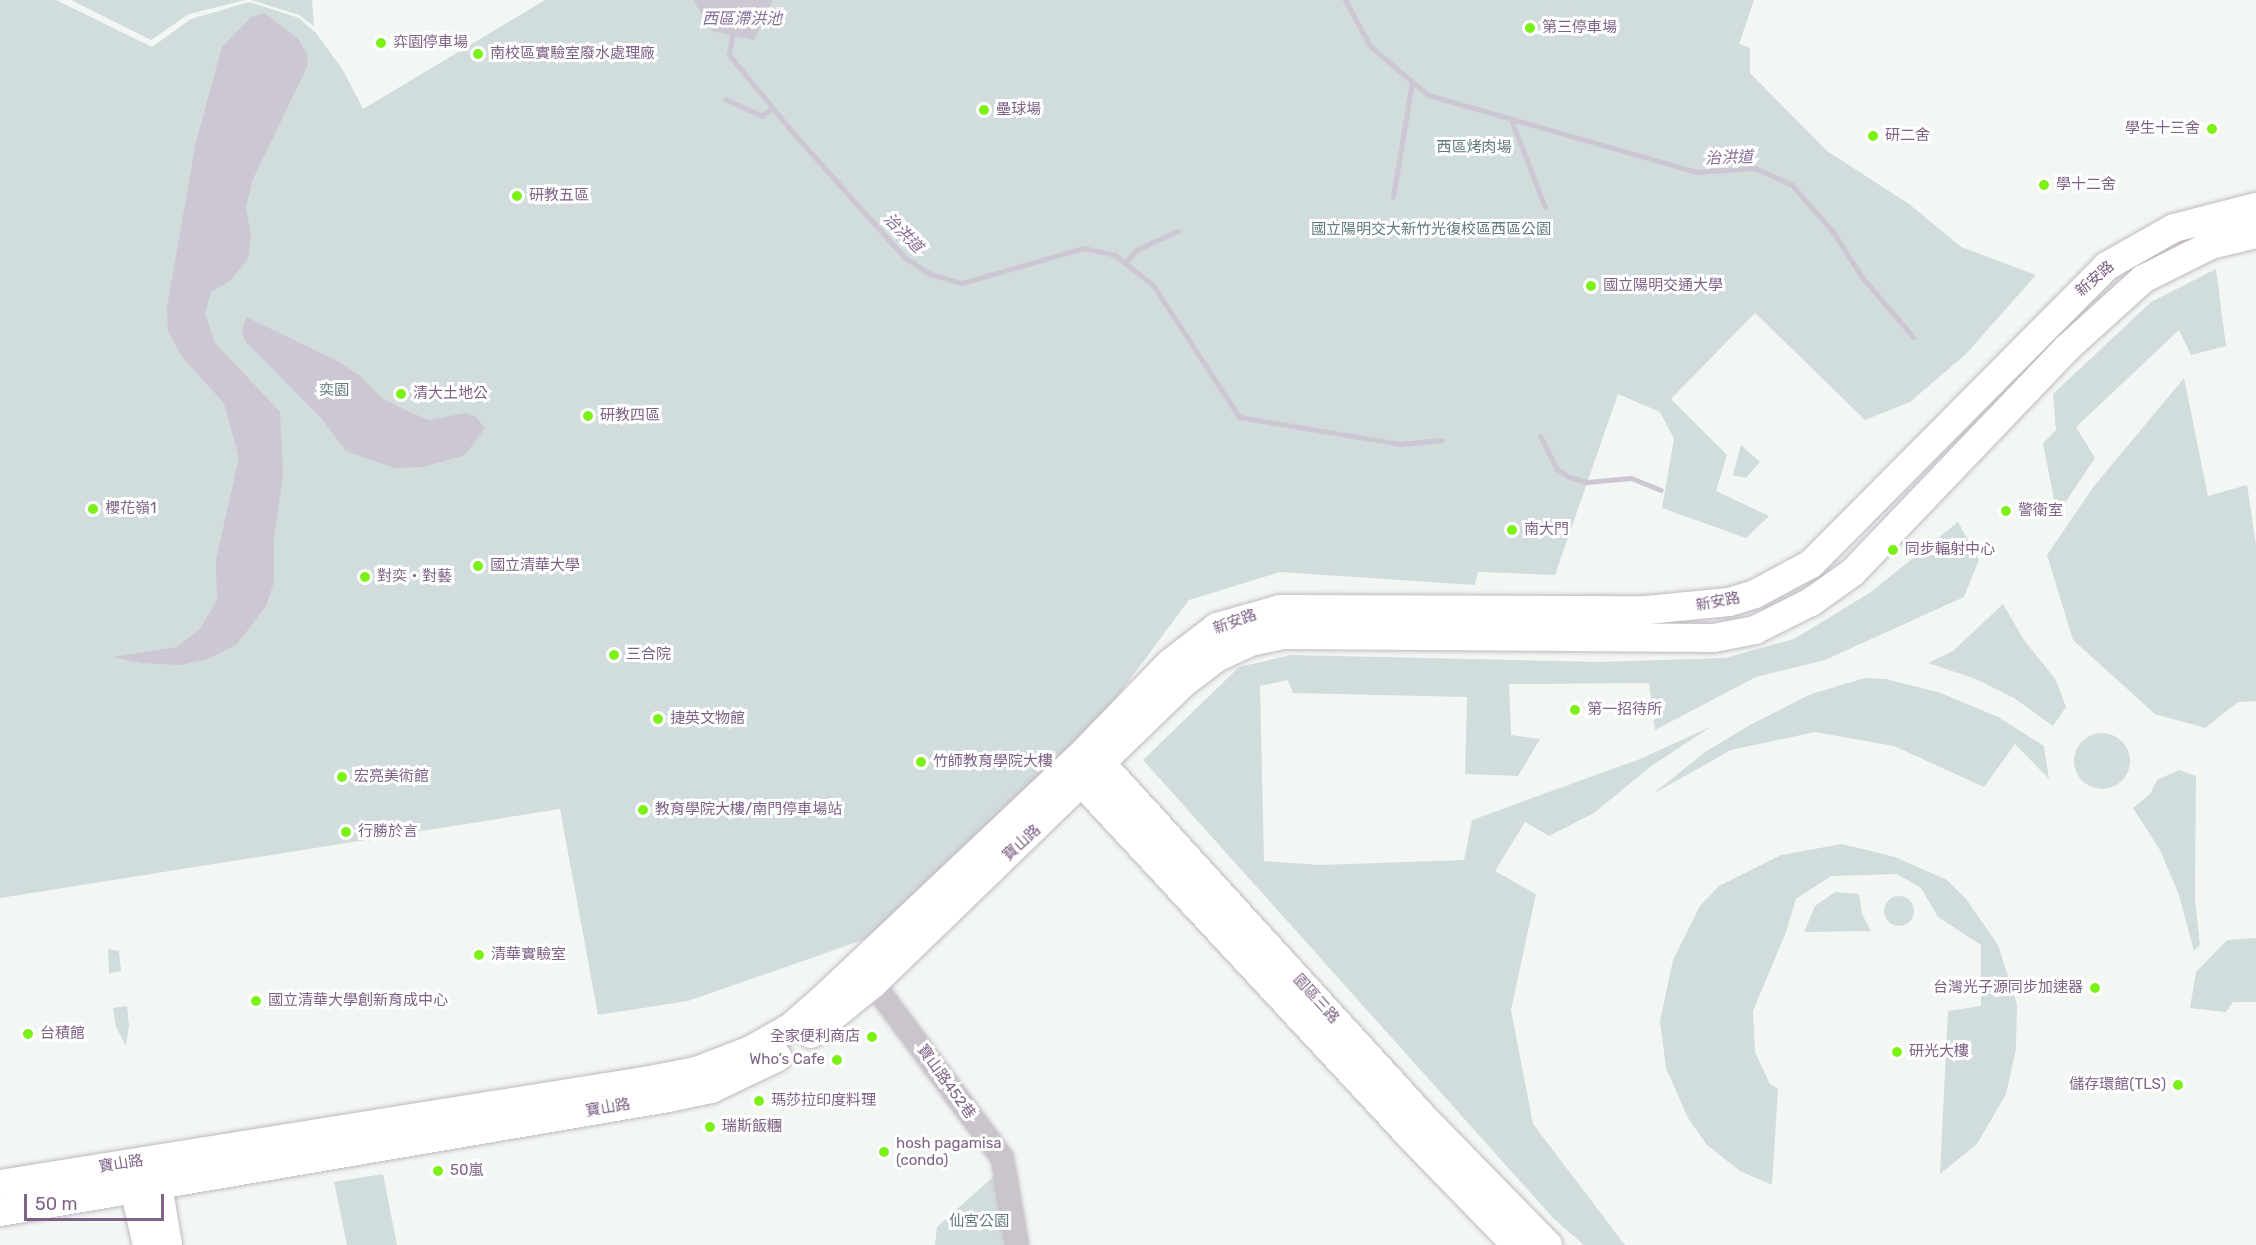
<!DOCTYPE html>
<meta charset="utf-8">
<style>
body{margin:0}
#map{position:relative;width:2256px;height:1245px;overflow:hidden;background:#f3f7f4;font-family:Rubik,"Noto Sans TC",sans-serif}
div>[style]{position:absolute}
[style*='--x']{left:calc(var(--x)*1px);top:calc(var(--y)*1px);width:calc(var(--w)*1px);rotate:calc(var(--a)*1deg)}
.green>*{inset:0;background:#d1dcdc}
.round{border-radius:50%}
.water>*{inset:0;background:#cdc6d3}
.stream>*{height:5px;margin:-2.5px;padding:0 2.5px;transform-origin:2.5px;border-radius:2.5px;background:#cdc6d3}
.roads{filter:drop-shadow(0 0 2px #c0b8c2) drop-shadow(0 0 2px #c0b8c2)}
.street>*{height:21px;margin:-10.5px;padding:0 10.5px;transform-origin:10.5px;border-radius:10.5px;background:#cac4cb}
.secondary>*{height:28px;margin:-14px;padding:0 14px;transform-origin:14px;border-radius:14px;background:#fff}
.dots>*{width:16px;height:16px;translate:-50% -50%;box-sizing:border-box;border:3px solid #fff;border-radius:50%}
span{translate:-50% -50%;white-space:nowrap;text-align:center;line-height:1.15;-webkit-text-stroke:6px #fff;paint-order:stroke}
.poi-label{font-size:15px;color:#7e6386}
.left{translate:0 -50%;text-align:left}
.right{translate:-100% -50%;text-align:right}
.park-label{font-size:15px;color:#627a7d}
.street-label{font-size:15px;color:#7e6386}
.water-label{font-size:16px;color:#866d98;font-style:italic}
.scale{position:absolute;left:24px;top:1194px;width:140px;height:27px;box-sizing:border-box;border:3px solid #7e6386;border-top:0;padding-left:8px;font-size:18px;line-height:21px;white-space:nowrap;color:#7e6386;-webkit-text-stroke:4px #fff;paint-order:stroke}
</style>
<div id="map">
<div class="green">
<div style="clip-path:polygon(0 0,56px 0,152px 47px,191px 19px,249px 2px,299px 18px,316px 33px,343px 70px,363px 109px,545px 0,1754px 0,1739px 44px,1750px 48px,1750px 73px,1827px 151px,1909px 204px,1961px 247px,2036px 275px,1966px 354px,1910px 402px,1865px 420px,1755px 313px,1671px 399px,1727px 455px,1716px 491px,1769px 516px,1746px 538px,1662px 508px,1674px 439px,1660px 412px,1618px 394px,1555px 575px,1478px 572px,1475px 585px,1280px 572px,1189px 600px,1105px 713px,866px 939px,688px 1001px,598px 1015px,560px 809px,0 898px)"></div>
<div style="clip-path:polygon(71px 0,245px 0,189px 14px,151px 40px)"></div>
<div style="clip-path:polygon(251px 0,312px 0,314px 26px,299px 15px)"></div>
<div style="clip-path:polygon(2216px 269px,2226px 346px,2191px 355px,2179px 330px,2076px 427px,2095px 458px,2057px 515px,2043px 443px,2056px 430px,2053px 394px,2151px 302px)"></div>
<div style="clip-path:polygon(2184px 378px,2208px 496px,2247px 485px,2256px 545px,2256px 701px,2238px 702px,2205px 728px,2155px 714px,2073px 640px,2047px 555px,2094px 486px)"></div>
<div style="clip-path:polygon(1741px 445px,1760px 462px,1746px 478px,1733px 475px)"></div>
<div style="clip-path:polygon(1958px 522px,1979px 560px,1964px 597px,1825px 660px,1756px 677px,1655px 730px,1649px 683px,1509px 684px,1511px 735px,1540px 739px,1518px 776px,1465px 774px,1467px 697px,1293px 693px,1288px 680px,1260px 686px,1264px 861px,1320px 865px,1464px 860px,1472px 820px,1640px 759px,1712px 726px,1650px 767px,1594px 813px,1549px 836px,1525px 822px,1495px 871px,1536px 894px,1511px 1010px,1533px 1124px,1625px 1245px,1584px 1245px,1554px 1219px,1143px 760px,1239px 667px,1291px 655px,1598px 662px,1725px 658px,1794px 639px,1871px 592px)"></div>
<div style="clip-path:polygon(2003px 604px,2024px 640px,2056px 680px,2066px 707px,2053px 726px,2014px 698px,1976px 679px,1928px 663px,1953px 651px)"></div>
<div style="clip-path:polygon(1865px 678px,1886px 679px,1938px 692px,1998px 717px,2044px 746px,2049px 779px,2015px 744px,1984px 787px,1894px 746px,1815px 732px,1731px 750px,1653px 794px,1705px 752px,1750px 725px,1811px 694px)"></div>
<div class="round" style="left:2074px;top:733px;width:56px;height:56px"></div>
<div style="clip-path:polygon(2179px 770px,2196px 776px,2195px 900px,2200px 945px,2194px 951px,2179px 895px,2160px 850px,2133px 808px,2150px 794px,2157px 780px)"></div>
<div style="clip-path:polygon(1842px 844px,1895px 857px,1947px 880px,1966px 899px,1998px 945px,2017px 1004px,2016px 1049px,2006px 1094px,1977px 1144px,1940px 1174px,1948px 1011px,1981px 1006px,1981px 945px,1938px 917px,1921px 888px,1897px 874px,1831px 876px,1796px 899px,1786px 932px,1753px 1011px,1755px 1052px,1770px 1084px,1778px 1089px,1772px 1185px,1740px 1171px,1707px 1145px,1688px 1118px,1666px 1068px,1660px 1021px,1673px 960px,1700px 906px,1719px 886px,1781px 855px)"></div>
<div style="clip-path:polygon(1835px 892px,1859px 894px,1862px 914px,1871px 931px,1804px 932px,1815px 906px)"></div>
<div class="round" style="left:1884px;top:896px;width:30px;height:30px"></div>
<div style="clip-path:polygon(2256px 938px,2256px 1002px,2233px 1002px,2226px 1012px,2190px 1008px,2196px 972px,2227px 940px)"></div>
<div style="clip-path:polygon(108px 949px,119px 951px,121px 971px,109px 973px)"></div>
<div style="clip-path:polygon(127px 1006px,129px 1026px,126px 1046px,116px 1027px,113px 1008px)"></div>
<div style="clip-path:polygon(383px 1174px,397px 1245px,347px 1245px,334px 1182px)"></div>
<div style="clip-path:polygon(994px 1176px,1009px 1245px,935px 1245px,937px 1227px)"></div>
</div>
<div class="water">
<div style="clip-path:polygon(693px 0,773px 0,754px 40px,712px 31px)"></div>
<div style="clip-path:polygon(265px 13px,298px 39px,307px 54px,308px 65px,253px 179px,246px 207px,251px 237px,248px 259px,230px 281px,211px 292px,205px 313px,215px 343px,280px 412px,283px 474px,274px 538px,274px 582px,266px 606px,237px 644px,208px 659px,181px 665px,142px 663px,113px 657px,177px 647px,200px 629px,217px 600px,216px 560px,239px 458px,224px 403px,182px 357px,168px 331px,167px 307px,196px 142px,222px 47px,251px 17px)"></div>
<div style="clip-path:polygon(246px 317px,337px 361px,359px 375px,382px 398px,407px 411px,429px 420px,466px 413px,475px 416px,485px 428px,465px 455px,423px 467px,394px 468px,346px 451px,322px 419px,245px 341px,242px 332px)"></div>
</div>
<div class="stream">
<div style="--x:1345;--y:0;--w:52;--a:61.5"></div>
<div style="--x:1370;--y:46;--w:76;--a:40.2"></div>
<div style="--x:1428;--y:95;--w:279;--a:16"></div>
<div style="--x:1696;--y:172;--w:59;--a:-3.9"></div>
<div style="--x:1755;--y:168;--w:41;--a:24.7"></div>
<div style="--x:1792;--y:185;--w:62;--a:48.9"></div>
<div style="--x:1833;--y:232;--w:54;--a:57.2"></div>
<div style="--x:1862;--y:277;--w:79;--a:49.6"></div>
<div style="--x:732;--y:36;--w:19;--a:99"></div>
<div style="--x:729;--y:55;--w:104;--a:50.5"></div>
<div style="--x:795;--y:135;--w:164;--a:48.2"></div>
<div style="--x:904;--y:257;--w:31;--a:33"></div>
<div style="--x:930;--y:274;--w:33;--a:16"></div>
<div style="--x:962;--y:283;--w:126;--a:-16.1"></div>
<div style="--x:1083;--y:248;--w:33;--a:12"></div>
<div style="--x:1115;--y:255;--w:48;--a:38.3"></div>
<div style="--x:1153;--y:285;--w:158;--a:56.9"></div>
<div style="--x:1239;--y:417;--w:163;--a:9.5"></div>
<div style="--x:1400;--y:444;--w:42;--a:-5.4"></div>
<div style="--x:725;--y:99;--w:41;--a:24.7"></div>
<div style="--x:762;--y:116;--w:13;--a:-39"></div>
<div style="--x:1512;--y:122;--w:91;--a:68.8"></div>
<div style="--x:1393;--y:197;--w:117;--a:-80.6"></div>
<div style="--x:1125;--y:263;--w:17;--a:-50"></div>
<div style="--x:1136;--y:250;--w:46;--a:-24.3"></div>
<div style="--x:1540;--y:436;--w:37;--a:63"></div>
<div style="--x:1557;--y:469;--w:14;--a:34"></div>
<div style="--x:1569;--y:477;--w:19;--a:16"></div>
<div style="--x:1587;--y:482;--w:44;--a:-5.2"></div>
<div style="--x:1631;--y:478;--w:32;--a:22"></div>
</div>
<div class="roads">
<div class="street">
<div style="--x:866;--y:974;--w:229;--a:53.5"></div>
<div style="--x:1002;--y:1158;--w:88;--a:80.2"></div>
</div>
<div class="secondary">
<div style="--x:1091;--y:752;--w:493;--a:47.7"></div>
<div style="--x:1423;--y:1117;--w:179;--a:45.7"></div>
<div style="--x:1071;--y:771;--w:494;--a:47.1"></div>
<div style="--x:1407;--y:1133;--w:156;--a:45.8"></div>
<div style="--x:811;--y:1034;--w:81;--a:-39"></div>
<div style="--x:874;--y:983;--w:434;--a:-44.1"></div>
<div style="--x:1186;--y:681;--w:38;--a:-37"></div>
<div style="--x:1216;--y:658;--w:38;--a:-25"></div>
<div style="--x:1250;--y:642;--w:34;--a:-12"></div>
<div style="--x:1283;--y:635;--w:431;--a:0.4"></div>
<div style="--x:1714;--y:638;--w:42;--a:-11"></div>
<div style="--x:1755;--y:630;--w:63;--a:-26.6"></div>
<div style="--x:1811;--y:602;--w:52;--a:-35.5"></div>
<div style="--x:1853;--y:572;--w:310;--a:-46.3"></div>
<div style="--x:2067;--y:348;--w:103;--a:-42.2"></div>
<div style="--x:2143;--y:279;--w:76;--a:-26.6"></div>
<div style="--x:2211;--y:245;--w:46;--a:-13.7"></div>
<div style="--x:155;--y:1167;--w:79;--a:80.5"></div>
<div style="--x:130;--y:1171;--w:76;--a:77.1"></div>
<div style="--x:0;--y:1184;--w:658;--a:-9.09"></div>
<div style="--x:650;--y:1080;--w:47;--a:-11.1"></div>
<div style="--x:696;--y:1071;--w:59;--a:-20.9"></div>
<div style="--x:751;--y:1050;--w:46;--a:-29.9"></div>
<div style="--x:791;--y:1027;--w:44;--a:-41.3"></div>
<div style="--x:824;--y:998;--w:362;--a:-43.4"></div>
<div style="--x:1087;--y:749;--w:120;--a:-46"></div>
<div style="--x:1170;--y:663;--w:59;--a:-37.5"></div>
<div style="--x:1217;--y:627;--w:66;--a:-15.9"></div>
<div style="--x:1280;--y:609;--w:367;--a:0.2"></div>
<div style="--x:1647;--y:610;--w:82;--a:-5.6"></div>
<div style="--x:1729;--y:602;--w:27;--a:-17"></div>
<div style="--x:1755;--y:594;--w:64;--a:-28.2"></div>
<div style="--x:1811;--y:564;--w:420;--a:-45.2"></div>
<div style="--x:2107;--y:266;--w:77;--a:-29.6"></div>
<div style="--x:2174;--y:228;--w:85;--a:-14.4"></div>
<div style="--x:0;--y:1212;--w:678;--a:-9.68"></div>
<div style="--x:668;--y:1098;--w:44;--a:-11.8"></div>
<div style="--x:711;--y:1089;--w:74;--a:-25.5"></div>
</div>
</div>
<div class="dots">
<div style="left:1530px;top:28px;background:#7bf118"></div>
<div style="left:381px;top:43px;background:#7bf118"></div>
<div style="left:478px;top:54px;background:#7bf118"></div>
<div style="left:984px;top:110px;background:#7bf118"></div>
<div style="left:2212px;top:129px;background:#7bf118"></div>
<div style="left:1873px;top:136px;background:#7bf118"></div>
<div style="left:2044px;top:185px;background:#7bf118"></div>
<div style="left:517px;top:196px;background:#7bf118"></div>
<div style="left:1591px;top:286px;background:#7bf118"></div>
<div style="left:401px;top:394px;background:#7bf118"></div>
<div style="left:588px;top:416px;background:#7bf118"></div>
<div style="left:93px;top:509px;background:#7bf118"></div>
<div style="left:2006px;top:511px;background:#7bf118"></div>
<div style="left:1512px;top:530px;background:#7bf118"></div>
<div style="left:1893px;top:550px;background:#7bf118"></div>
<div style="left:478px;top:566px;background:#7bf118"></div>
<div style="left:365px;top:577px;background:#7bf118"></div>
<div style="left:614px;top:655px;background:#7bf118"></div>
<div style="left:1575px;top:710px;background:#7bf118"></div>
<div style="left:658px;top:719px;background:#7bf118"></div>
<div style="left:921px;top:762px;background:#7bf118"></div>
<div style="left:342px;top:777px;background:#7bf118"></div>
<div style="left:643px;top:810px;background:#7bf118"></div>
<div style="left:346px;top:832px;background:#7bf118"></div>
<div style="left:479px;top:955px;background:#7bf118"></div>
<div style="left:2095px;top:988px;background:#7bf118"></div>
<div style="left:256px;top:1001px;background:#7bf118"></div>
<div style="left:28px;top:1034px;background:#7bf118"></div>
<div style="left:872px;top:1037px;background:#7bf118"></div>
<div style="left:1897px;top:1052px;background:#7bf118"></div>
<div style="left:837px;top:1060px;background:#7bf118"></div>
<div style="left:2178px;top:1085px;background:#7bf118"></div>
<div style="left:759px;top:1101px;background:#7bf118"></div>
<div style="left:710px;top:1127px;background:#7bf118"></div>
<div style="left:884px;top:1152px;background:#7bf118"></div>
<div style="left:438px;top:1171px;background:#7bf118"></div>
</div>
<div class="poi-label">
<span class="left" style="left:1542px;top:28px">第三停車場</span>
<span class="left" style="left:393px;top:43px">弈園停車場</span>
<span class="left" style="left:490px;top:54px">南校區實驗室廢水處理廠</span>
<span class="left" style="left:996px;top:110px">壘球場</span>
<span class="right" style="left:2200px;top:129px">學生十三舍</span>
<span class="left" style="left:1885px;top:136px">研二舍</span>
<span class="left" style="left:2056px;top:185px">學十二舍</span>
<span class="left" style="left:529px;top:196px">研教五區</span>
<span class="left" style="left:1603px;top:286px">國立陽明交通大學</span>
<span class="left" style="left:413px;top:394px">清大土地公</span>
<span class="left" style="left:600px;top:416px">研教四區</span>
<span class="left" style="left:105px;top:509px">櫻花嶺1</span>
<span class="left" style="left:2018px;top:511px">警衛室</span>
<span class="left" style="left:1524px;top:530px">南大門</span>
<span class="left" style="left:1905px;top:550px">同步輻射中心</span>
<span class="left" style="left:490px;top:566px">國立清華大學</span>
<span class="left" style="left:377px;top:577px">對奕‧對藝</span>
<span class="left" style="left:626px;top:655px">三合院</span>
<span class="left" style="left:1587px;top:710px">第一招待所</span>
<span class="left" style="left:670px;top:719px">捷英文物館</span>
<span class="left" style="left:933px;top:762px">竹師教育學院大樓</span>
<span class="left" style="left:354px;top:777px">宏亮美術館</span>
<span class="left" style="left:655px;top:810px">教育學院大樓/南門停車場站</span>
<span class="left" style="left:358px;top:832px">行勝於言</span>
<span class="left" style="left:491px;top:955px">清華實驗室</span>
<span class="right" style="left:2083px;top:988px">台灣光子源同步加速器</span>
<span class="left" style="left:268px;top:1001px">國立清華大學創新育成中心</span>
<span class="left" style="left:40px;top:1034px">台積館</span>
<span class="right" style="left:860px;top:1037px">全家便利商店</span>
<span class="left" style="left:1909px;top:1052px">研光大樓</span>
<span class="right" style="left:825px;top:1060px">Who’s Cafe</span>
<span class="right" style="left:2166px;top:1085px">儲存環館(TLS)</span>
<span class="left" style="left:771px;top:1101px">瑪莎拉印度料理</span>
<span class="left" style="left:722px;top:1127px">瑞斯飯糰</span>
<span class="left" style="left:896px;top:1152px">hosh pagamisa<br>(condo)</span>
<span class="left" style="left:450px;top:1171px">50嵐</span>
</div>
<div class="park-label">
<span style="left:1474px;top:148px">西區烤肉場</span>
<span style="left:1431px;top:230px">國立陽明交大新竹光復校區西區公園</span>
<span style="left:334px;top:391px">奕園</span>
<span style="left:979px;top:1222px">仙宮公園</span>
</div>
<div class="street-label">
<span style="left:2095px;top:279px;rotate:-41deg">新安路</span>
<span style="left:1718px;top:602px;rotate:-11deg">新安路</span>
<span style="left:1235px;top:622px;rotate:-20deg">新安路</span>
<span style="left:1022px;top:843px;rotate:-43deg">寶山路</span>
<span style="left:1316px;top:999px;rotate:48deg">園區三路</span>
<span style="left:946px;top:1082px;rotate:54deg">寶山路452巷</span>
<span style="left:608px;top:1108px;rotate:-10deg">寶山路</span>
<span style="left:121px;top:1164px;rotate:-9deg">寶山路</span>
</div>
<div class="water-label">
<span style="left:742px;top:19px">西區滯洪池</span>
<span style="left:1729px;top:158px;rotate:-2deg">治洪道</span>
<span style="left:903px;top:233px;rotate:45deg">治洪道</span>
</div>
<div class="scale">50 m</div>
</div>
